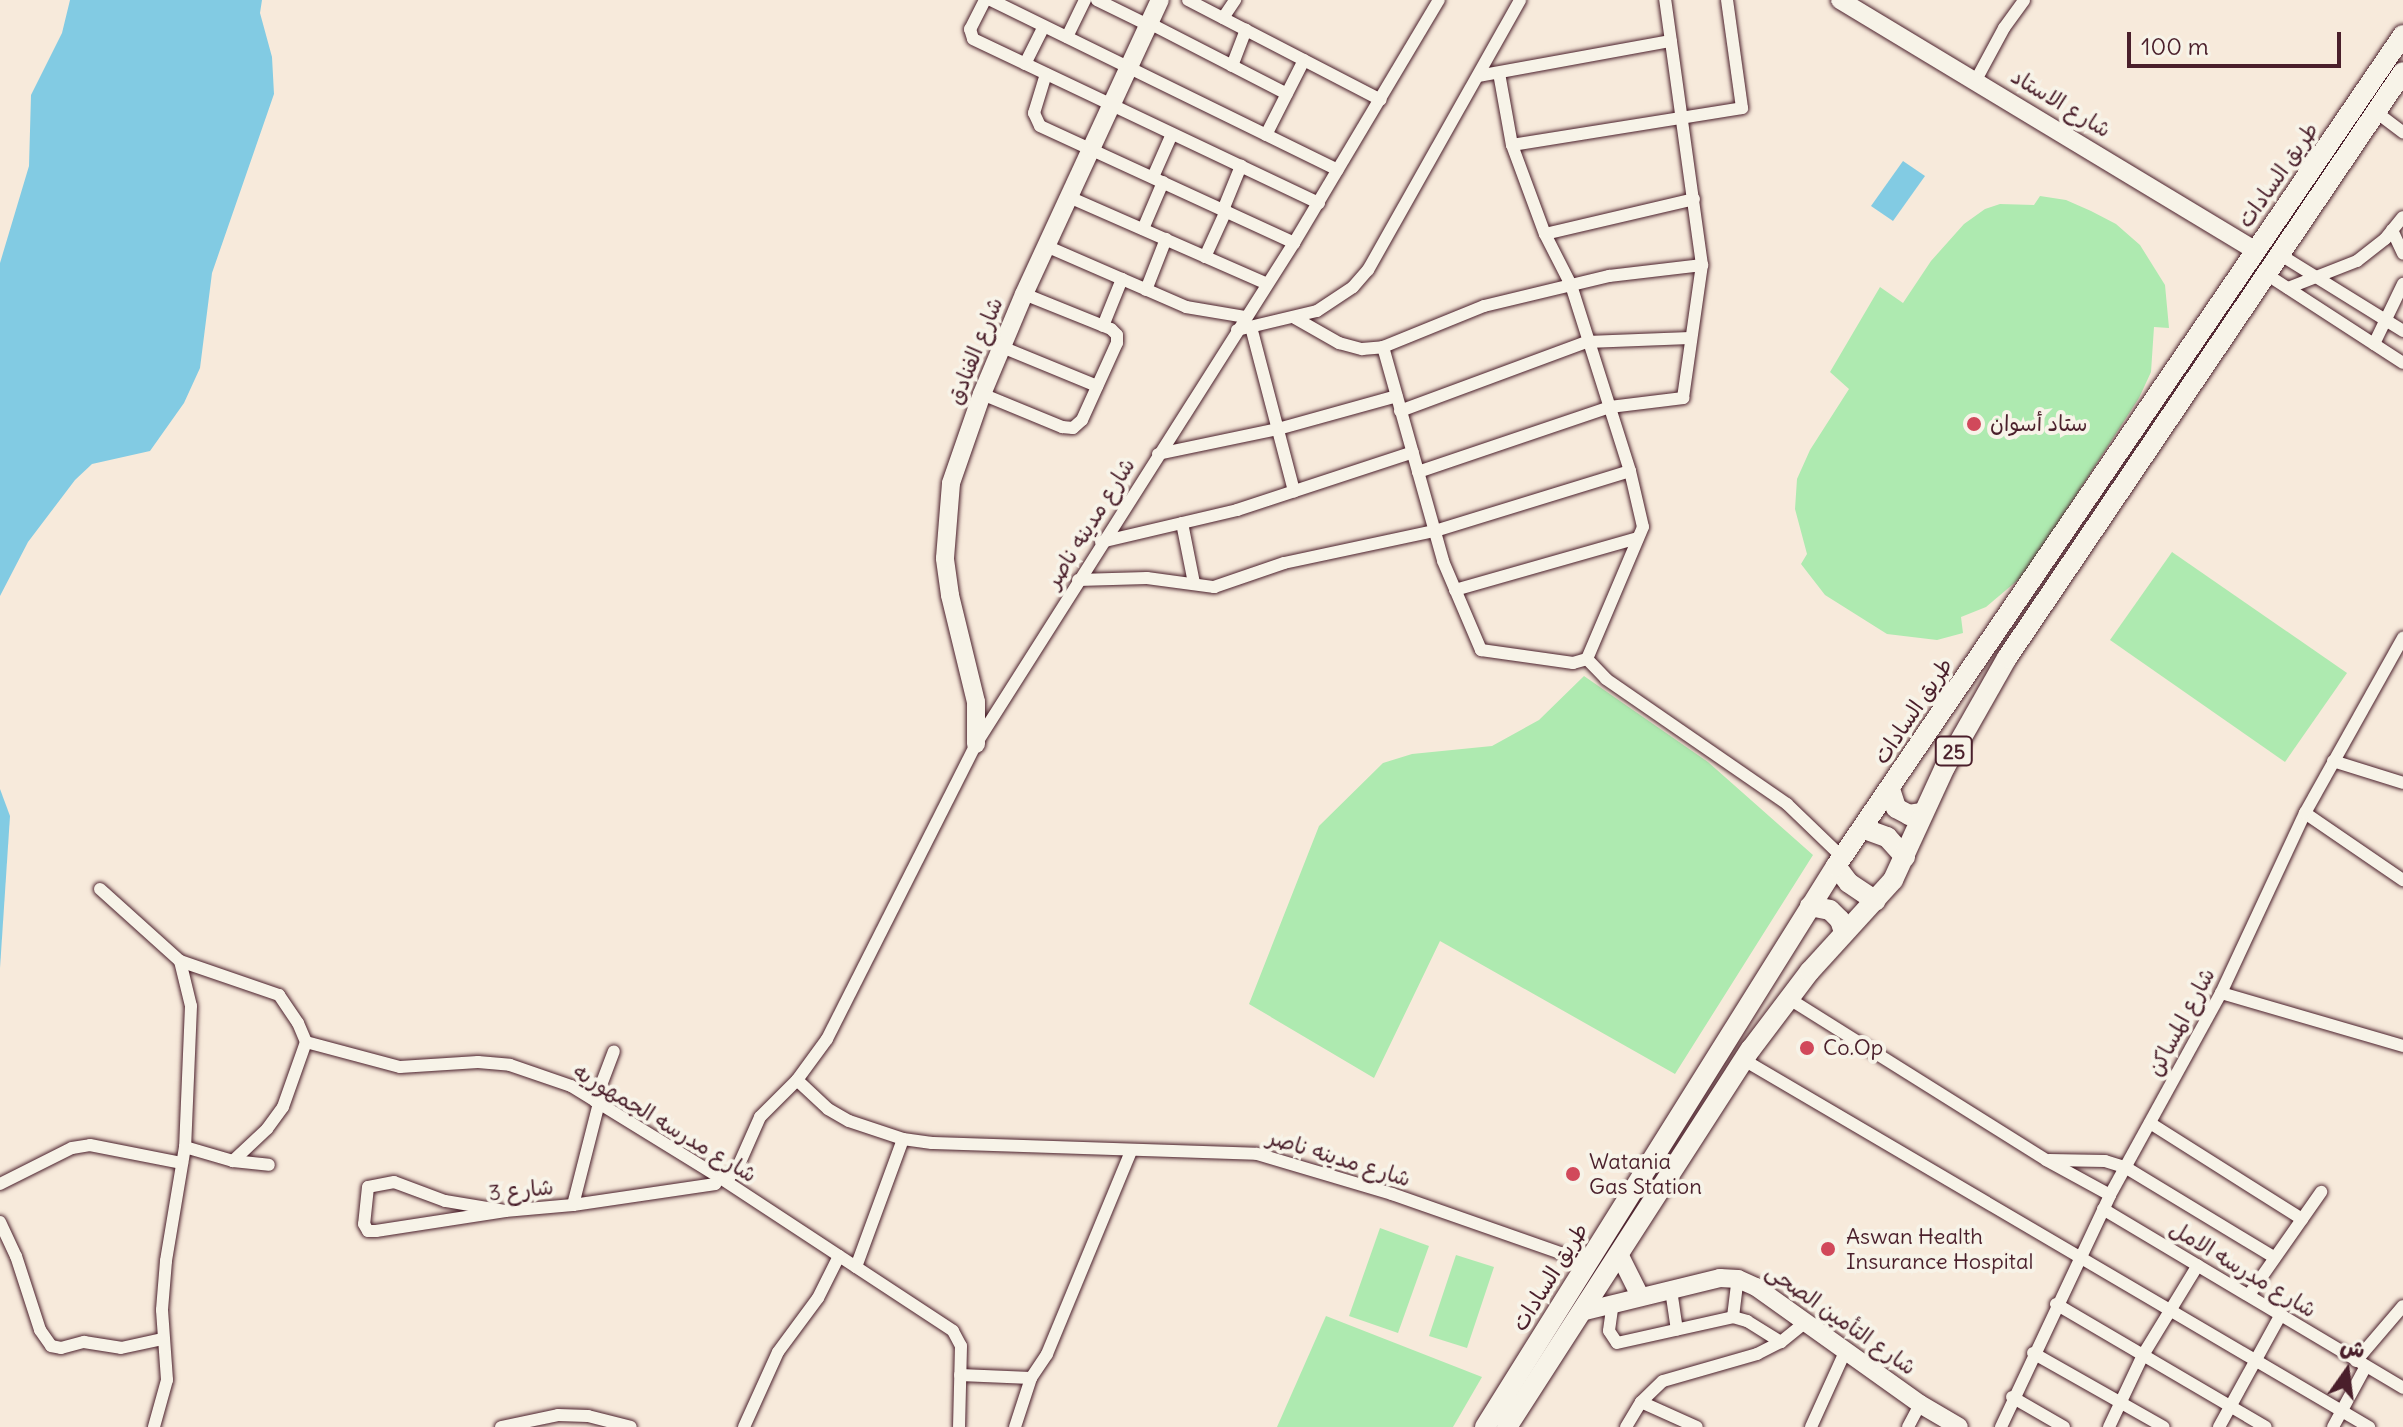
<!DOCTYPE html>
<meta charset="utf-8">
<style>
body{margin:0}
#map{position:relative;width:2403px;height:1427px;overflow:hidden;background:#f7eadb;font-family:Delius,"Playpen Sans Arabic",sans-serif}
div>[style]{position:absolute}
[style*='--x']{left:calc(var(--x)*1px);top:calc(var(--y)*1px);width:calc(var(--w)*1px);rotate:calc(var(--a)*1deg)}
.green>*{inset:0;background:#aeeab0}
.water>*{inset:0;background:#82cbe3}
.roads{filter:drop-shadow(0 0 2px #4a1f2b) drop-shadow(0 0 2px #4a1f2b)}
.street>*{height:12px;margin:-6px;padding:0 6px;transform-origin:6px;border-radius:6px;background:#f7f3e8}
.secondary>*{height:18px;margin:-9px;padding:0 9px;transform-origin:9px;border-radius:9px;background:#f7f3e8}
.primary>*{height:20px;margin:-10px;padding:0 10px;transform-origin:10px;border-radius:10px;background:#f7f3e8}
.dots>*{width:22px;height:22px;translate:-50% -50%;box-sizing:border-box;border:4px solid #f7f3e8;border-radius:50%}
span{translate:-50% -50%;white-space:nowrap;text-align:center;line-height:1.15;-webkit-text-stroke:8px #f7f3e8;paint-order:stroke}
.shield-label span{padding:2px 6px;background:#f7f3e8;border:2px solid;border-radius:6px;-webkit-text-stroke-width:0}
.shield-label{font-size:20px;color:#4a1f2b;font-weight:700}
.street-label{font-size:22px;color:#4a1f2b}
.poi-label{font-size:22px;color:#4a1f2b}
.left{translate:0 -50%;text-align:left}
.north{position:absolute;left:2307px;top:1331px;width:80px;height:80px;-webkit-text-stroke:6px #f7f3e8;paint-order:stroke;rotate:14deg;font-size:22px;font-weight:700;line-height:32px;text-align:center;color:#4a1f2b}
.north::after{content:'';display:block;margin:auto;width:28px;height:36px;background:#4a1f2b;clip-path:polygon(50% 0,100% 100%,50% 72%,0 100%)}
.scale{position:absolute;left:2127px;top:32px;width:214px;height:36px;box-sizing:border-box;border:4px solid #4a1f2b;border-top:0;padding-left:10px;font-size:24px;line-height:28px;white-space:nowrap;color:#4a1f2b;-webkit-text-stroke:6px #f7f3e8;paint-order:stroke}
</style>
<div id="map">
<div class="green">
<div style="clip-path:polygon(2040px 196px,2066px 200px,2091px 211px,2116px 224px,2140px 245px,2165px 285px,2169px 328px,2154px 327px,2151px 372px,2139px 398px,2025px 574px,1986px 607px,1961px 617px,1963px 633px,1937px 640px,1887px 634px,1825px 595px,1801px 564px,1807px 554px,1795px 509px,1797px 479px,1810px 450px,1849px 389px,1830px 372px,1880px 287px,1903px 303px,1931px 261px,1964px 224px,1985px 209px,2000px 204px,2034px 205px)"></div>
<div style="clip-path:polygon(2172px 552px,2347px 673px,2285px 762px,2110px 640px)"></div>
<div style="clip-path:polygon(1584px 676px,1708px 762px,1813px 855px,1675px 1074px,1440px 941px,1374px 1078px,1249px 1004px,1319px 826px,1383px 763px,1412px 754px,1492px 746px,1539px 720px)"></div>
<div style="clip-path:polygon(1380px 1228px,1429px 1246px,1398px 1333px,1349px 1316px)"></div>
<div style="clip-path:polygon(1456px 1255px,1494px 1267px,1467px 1348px,1429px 1336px)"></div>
<div style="clip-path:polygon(1326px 1316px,1482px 1377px,1453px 1427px,1277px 1427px)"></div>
</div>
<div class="water">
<div style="clip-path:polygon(70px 0,262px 0,260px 13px,272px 57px,274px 94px,212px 273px,200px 368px,184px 403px,150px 451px,92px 464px,75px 480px,28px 542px,0 596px,0 263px,29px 166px,31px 95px,62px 33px)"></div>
<div style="clip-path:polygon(1903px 161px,1925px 176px,1893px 221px,1871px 206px)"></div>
<div style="clip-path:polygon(0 789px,10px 816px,0 968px)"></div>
</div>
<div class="roads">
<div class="street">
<div style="--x:985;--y:0;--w:33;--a:117"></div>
<div style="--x:970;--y:29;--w:10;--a:73"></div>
<div style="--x:973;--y:39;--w:383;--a:25.4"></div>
<div style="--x:991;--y:0;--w:386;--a:26.1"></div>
<div style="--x:1097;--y:0;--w:57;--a:26.1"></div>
<div style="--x:1188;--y:0;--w:217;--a:27.4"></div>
<div style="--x:1223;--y:18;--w:22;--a:-56"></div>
<div style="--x:1149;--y:23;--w:155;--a:27.2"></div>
<div style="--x:1067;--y:37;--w:41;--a:-64.1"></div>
<div style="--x:1025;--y:64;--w:42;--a:-63.4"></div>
<div style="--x:1232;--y:66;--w:39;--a:-69"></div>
<div style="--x:1499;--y:73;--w:73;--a:79.8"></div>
<div style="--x:1512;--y:145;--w:233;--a:-9.1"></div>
<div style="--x:1742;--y:108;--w:109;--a:-97.9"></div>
<div style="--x:1046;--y:74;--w:41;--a:107.1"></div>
<div style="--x:1034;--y:113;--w:14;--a:65"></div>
<div style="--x:1040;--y:126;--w:280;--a:24.7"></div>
<div style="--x:1478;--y:76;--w:196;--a:-10.3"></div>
<div style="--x:1976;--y:80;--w:59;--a:-61.7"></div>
<div style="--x:2004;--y:28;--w:34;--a:-54"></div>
<div style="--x:2376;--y:112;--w:34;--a:37"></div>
<div style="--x:1266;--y:135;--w:84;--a:-63.1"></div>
<div style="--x:1512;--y:145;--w:95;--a:69.7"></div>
<div style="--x:1545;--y:234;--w:153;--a:-13.2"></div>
<div style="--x:1153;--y:177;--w:47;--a:-66.2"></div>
<div style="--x:1069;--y:197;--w:216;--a:23.7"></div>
<div style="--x:1223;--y:210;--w:48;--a:-67.8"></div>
<div style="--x:1143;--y:229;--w:51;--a:-66.9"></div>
<div style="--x:2392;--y:230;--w:26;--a:65"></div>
<div style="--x:1545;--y:234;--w:57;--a:63"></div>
<div style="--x:1571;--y:285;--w:195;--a:72.4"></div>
<div style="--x:1630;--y:471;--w:57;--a:76.9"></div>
<div style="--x:1643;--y:527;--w:143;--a:113"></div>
<div style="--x:1587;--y:659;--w:28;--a:46"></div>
<div style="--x:1606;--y:679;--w:220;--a:34.6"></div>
<div style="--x:1787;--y:804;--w:76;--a:43.9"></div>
<div style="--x:1046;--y:246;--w:153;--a:23.5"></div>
<div style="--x:1186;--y:307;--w:61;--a:9.5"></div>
<div style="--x:2279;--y:254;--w:146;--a:31.8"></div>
<div style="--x:1205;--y:257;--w:51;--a:-65.5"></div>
<div style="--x:2266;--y:274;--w:163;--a:33"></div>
<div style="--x:2288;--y:288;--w:74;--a:-21.4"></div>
<div style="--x:2357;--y:261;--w:36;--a:-38"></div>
<div style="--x:2385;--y:239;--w:28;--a:-51"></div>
<div style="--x:1146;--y:290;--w:55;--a:-68.6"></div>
<div style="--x:1295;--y:318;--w:51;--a:29.6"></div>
<div style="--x:1339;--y:343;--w:24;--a:15"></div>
<div style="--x:1362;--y:349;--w:21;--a:-5"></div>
<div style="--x:1383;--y:347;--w:109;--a:-22.1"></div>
<div style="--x:1484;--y:306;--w:129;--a:-13.5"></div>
<div style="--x:1609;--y:276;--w:94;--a:-6.7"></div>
<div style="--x:1103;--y:326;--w:51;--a:-68"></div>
<div style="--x:1251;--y:327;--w:170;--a:75.3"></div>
<div style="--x:1237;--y:330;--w:82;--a:-13.4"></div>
<div style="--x:1317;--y:311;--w:43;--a:-33.7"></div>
<div style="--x:1353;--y:287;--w:23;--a:-49"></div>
<div style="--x:1368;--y:270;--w:310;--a:-60.6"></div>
<div style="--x:2374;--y:344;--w:67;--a:-64.2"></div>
<div style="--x:1002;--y:347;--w:103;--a:22.3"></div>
<div style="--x:1383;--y:347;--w:222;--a:74.3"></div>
<div style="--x:1443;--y:561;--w:97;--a:66.9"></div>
<div style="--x:1481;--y:650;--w:93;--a:8"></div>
<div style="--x:1573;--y:663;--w:15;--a:-16"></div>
<div style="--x:982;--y:394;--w:87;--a:22.4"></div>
<div style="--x:1062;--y:427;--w:11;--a:5"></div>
<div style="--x:1073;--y:428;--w:12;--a:-42"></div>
<div style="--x:1082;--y:420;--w:85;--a:-65.6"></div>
<div style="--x:1117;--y:343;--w:8;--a:-90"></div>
<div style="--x:1117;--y:335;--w:8;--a:-135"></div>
<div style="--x:1111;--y:329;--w:94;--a:-158.1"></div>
<div style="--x:1400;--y:411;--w:199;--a:-20.3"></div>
<div style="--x:1587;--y:342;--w:103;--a:-2.2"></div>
<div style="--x:1158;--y:454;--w:123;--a:-11.8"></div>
<div style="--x:1278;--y:429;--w:123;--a:-15.5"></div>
<div style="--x:1418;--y:472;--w:203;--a:-18.7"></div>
<div style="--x:1610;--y:407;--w:74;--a:-7"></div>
<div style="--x:1683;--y:398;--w:134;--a:-81.9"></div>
<div style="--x:1702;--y:265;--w:268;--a:-97.9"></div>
<div style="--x:1182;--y:523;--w:61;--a:78.7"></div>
<div style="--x:1101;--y:542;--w:140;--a:-13.2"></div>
<div style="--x:1237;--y:510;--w:185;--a:-18.2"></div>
<div style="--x:1078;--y:580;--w:69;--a:-1.7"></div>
<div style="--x:1147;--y:578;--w:68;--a:7.7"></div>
<div style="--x:1214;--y:587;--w:74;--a:-18.9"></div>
<div style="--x:1284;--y:563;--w:154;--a:-12"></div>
<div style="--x:1435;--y:531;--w:204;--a:-17.1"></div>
<div style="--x:1455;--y:590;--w:190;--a:-15.9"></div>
<div style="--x:2333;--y:761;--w:73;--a:17.4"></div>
<div style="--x:2305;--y:813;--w:119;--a:34.4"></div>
<div style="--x:100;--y:889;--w:108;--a:42"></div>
<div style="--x:180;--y:961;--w:46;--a:76.3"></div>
<div style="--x:191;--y:1006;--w:141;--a:92.4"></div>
<div style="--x:185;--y:1147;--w:116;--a:99.5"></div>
<div style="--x:166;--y:1261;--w:49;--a:94.7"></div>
<div style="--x:162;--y:1310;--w:70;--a:85.9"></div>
<div style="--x:167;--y:1380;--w:49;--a:105.5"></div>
<div style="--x:180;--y:961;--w:105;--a:19"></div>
<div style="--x:279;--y:995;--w:34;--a:56"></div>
<div style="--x:298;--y:1023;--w:21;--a:67"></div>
<div style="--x:306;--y:1042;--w:69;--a:109.5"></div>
<div style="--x:283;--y:1107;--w:27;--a:126"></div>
<div style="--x:267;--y:1129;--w:47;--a:136.7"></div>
<div style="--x:2221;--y:993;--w:190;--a:16.2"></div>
<div style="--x:1788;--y:998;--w:305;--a:32.1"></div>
<div style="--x:2046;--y:1160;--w:73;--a:28.7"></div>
<div style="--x:306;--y:1042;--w:97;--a:14.9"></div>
<div style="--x:400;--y:1067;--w:78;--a:-3.7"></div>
<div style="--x:478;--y:1062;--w:32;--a:5"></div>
<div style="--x:510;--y:1065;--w:65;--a:19"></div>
<div style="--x:571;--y:1086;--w:174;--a:31.6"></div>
<div style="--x:719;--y:1177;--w:280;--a:33.3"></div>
<div style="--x:953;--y:1331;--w:17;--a:62"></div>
<div style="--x:961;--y:1346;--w:81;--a:91.4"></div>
<div style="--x:1744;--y:1060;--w:725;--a:30.42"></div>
<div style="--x:797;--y:1080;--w:42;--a:43.1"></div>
<div style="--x:828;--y:1109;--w:24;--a:30"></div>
<div style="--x:849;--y:1121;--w:57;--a:18.4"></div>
<div style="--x:903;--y:1139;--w:29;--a:8"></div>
<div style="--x:932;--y:1143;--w:325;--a:1.9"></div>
<div style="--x:1257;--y:1154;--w:141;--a:16.5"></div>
<div style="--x:1392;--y:1194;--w:209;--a:19.3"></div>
<div style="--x:595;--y:1101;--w:53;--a:-69.2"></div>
<div style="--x:2150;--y:1123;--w:180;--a:32.3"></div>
<div style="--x:185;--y:1147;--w:50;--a:16.3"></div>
<div style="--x:233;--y:1161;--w:36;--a:6"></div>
<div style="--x:2049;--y:1160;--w:56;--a:1"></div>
<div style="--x:2105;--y:1161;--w:21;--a:17"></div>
<div style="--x:2125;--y:1167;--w:175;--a:31.2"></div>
<div style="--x:0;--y:1184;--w:80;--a:-26.6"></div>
<div style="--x:72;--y:1148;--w:18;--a:-9"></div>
<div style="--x:90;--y:1145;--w:94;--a:11.1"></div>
<div style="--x:573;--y:1205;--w:105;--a:-75.7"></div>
<div style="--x:2103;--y:1209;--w:349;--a:30.8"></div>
<div style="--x:505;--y:1211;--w:61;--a:-170.5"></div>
<div style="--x:445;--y:1201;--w:54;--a:-159.6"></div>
<div style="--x:394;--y:1182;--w:26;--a:169"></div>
<div style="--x:368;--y:1187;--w:37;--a:96"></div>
<div style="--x:364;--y:1224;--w:8;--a:60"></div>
<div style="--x:368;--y:1231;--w:8;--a:0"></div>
<div style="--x:376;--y:1231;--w:131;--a:-8.8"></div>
<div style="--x:505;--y:1211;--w:68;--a:-5"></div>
<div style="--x:573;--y:1205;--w:144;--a:-8.4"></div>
<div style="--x:715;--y:1184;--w:8;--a:-60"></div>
<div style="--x:719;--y:1177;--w:11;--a:-5"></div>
<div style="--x:730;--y:1176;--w:10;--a:-45"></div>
<div style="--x:737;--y:1169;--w:57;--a:-66.1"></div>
<div style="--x:760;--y:1117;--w:52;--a:-45"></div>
<div style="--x:797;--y:1080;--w:51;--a:-53.8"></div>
<div style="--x:827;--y:1039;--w:330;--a:-63.2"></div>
<div style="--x:976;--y:744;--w:593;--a:-57.6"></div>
<div style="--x:1294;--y:243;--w:283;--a:-59.2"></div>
<div style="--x:0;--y:1222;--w:38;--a:65"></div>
<div style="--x:16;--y:1256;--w:78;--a:72"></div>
<div style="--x:40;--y:1330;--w:19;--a:55"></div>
<div style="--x:51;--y:1346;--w:10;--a:11"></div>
<div style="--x:61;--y:1348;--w:24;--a:-15"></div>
<div style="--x:84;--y:1342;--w:37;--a:9"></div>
<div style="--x:121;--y:1348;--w:43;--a:-12.1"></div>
<div style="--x:856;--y:1267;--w:136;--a:-69.8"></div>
<div style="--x:1671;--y:1290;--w:40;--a:81.5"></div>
<div style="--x:2249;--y:1295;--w:126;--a:-55"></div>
<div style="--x:1613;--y:1302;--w:29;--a:98"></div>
<div style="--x:1609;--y:1331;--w:14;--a:56"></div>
<div style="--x:1617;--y:1343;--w:119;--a:-12.6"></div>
<div style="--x:1733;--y:1317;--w:15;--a:16"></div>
<div style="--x:1747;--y:1321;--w:40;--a:32"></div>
<div style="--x:2056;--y:1304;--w:243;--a:30.4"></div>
<div style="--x:1733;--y:1317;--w:38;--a:-83"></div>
<div style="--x:2033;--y:1353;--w:150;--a:29.5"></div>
<div style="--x:2356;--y:1361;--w:72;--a:-49.5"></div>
<div style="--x:960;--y:1375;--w:71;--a:2.4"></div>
<div style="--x:2012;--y:1397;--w:60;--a:30"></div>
<div style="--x:1641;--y:1402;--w:61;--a:24.1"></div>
<div style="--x:501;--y:1427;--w:58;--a:-11.9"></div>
<div style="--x:558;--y:1415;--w:30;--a:2"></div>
<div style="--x:588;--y:1416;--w:44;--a:14.3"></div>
<div style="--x:744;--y:1427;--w:82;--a:-65.6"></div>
<div style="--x:778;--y:1352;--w:67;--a:-53.5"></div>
<div style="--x:818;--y:1298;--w:47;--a:-63.4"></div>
<div style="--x:1015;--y:1427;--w:52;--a:-71.9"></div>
<div style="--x:1031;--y:1378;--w:29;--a:-56"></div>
<div style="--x:1047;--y:1354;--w:220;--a:-67.5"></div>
<div style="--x:1626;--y:1427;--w:29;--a:-59"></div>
<div style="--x:1641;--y:1402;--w:30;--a:-44"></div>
<div style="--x:1663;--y:1381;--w:98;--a:-16"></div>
<div style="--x:1757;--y:1354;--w:27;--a:-27"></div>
<div style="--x:1781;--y:1342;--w:33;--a:-39"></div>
<div style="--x:1811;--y:1427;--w:82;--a:-65.6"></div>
<div style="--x:1908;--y:1427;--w:26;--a:-62"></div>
<div style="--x:2001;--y:1427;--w:256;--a:-64.8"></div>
<div style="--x:2110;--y:1195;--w:230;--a:-61.2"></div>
<div style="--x:2221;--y:993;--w:199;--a:-65"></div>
<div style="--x:2305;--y:813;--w:201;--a:-60.8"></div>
<div style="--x:2109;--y:1427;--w:80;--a:-64.7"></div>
<div style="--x:2143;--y:1355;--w:105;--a:-58.6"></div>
<div style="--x:2219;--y:1427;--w:129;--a:-61.2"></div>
<div style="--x:2333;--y:1427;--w:69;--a:-61.6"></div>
</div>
<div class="secondary">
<div style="--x:1840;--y:0;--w:484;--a:31.1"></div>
<div style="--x:976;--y:744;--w:42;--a:-90"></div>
<div style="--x:976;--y:702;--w:110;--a:-103.7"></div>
<div style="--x:950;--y:595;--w:37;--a:-98"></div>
<div style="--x:945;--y:558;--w:75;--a:-85.4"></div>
<div style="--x:951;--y:483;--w:94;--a:-70.8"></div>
<div style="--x:982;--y:394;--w:108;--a:-67.2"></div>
<div style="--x:1024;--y:294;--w:324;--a:-65.2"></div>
<div style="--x:1619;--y:1254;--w:47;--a:63.4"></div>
<div style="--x:1585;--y:1311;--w:139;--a:-13.7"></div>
<div style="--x:1720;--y:1278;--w:18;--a:3"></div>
<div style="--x:1738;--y:1279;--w:20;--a:24"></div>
<div style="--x:1756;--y:1287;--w:201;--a:35.5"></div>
<div style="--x:1920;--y:1404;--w:45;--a:30.5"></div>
</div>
<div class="primary">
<div style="--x:1890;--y:789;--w:20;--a:72"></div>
<div style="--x:1896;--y:808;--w:15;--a:28"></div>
<div style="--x:1909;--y:815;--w:13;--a:-9"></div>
<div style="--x:1862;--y:828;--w:27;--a:20"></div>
<div style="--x:1887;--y:837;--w:27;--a:48"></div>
<div style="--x:1836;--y:866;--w:21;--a:53"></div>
<div style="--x:1849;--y:883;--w:32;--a:34"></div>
<div style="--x:1810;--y:906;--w:20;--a:11"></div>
<div style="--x:1830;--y:910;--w:14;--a:45"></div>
<div style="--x:1840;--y:920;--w:13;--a:72"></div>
<div style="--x:1485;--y:1427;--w:662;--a:-57.97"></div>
<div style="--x:1836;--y:866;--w:1006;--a:-55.69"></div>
<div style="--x:1507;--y:1427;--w:450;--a:-57.2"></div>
<div style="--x:1751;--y:1049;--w:98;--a:-52.9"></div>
<div style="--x:1810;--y:971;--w:123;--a:-47.6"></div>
<div style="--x:1893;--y:880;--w:124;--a:-65.3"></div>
<div style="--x:1945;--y:767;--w:125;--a:-60.4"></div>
<div style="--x:2007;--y:658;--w:707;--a:-55.95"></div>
</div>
</div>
<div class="dots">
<div style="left:1974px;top:424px;background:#d1495b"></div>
<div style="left:1807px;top:1048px;background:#d1495b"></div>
<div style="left:1573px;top:1174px;background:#d1495b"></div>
<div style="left:1828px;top:1249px;background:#d1495b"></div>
</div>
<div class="shield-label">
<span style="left:1954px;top:751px">25</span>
</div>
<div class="street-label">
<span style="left:2061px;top:103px;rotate:31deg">شارع الاستاد</span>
<span style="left:2278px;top:175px;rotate:-55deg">طريق السادات</span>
<span style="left:975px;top:351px;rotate:-68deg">شارع الفنادق</span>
<span style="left:1090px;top:523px;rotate:-58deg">شارع مدينه ناصر</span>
<span style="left:1913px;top:711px;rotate:-56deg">طريق السادات</span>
<span style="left:2181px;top:1022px;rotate:-62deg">شارع المساكن</span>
<span style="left:665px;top:1123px;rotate:31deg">شارع مدرسه الجمهوريه</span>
<span style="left:1339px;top:1158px;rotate:17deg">شارع مدينه ناصر</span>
<span style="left:521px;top:1190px;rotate:-6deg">شارع 3</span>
<span style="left:2243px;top:1269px;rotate:31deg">شارع مدرسه الامل</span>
<span style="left:1550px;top:1277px;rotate:-58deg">طريق السادات</span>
<span style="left:1841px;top:1319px;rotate:35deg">شارع التأمين الصحى</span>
</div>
<div class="poi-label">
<span class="left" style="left:1990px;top:424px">ستاد أسوان</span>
<span class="left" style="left:1823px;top:1048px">Co.Op</span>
<span class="left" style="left:1589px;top:1174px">Watania<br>Gas Station</span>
<span class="left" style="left:1846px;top:1249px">Aswan Health<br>Insurance Hospital</span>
</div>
<div class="north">ش</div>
<div class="scale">100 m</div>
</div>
